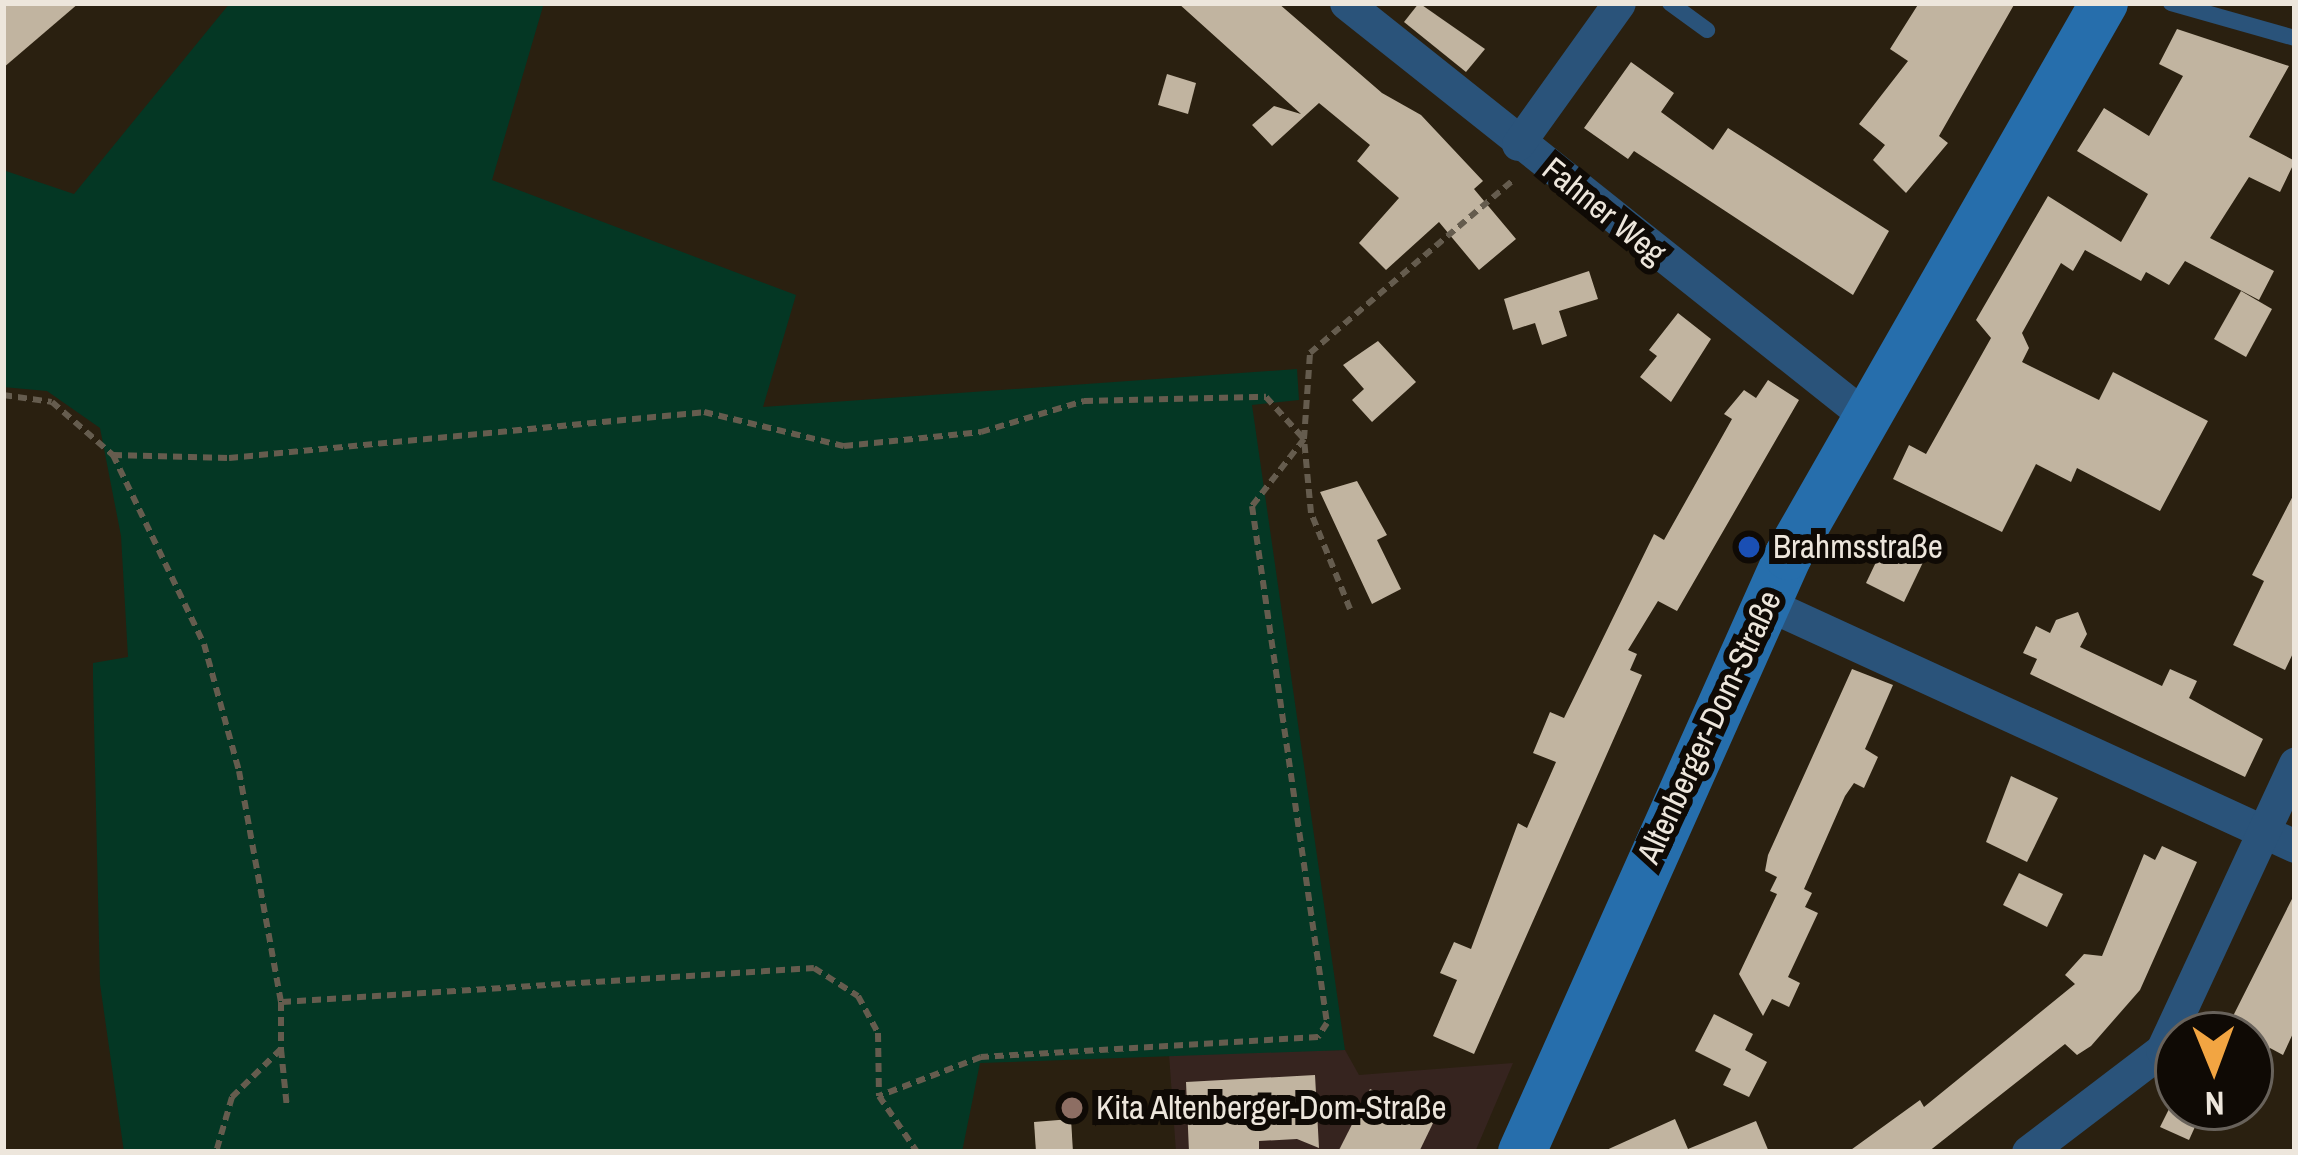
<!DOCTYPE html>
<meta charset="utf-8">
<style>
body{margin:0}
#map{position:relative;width:2298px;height:1155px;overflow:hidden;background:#2a2010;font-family:"Archivo Narrow",sans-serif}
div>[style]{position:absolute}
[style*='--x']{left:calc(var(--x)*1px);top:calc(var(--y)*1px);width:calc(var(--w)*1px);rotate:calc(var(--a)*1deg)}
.commercial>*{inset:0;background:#36241f}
.green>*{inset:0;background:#043724}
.building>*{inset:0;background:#c1b4a0}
.path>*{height:6px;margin-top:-3px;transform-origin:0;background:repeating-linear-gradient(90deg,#655c4e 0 9px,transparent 0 15px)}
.lane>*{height:16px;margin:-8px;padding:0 8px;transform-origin:8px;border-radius:8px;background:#2a537a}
.street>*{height:33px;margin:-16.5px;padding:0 16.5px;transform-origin:16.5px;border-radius:16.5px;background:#2a537a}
.secondary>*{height:48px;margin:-24px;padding:0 24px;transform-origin:24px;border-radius:24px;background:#266eac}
.dots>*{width:33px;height:33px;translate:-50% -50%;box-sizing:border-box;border:6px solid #0f0a05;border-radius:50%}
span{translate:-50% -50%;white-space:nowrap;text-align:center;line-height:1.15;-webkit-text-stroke:12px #0f0a05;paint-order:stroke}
.street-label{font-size:33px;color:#ede6dc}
.poi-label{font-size:33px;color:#ede6dc}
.left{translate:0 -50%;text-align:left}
.frame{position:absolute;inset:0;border:6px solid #ede6dc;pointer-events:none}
.north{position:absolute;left:2154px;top:1011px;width:120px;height:120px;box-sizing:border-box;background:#0f0a05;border:3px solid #68625b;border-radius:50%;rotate:179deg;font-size:33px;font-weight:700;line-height:48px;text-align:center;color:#ede6dc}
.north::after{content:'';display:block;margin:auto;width:42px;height:54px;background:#f2a542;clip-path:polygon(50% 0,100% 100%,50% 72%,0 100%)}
</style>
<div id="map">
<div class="commercial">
<div style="clip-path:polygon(1345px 1050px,1359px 1075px,1513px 1063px,1475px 1152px,1176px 1152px,1169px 1054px)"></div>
</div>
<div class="green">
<div style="clip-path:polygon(230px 3px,544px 3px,492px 180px,796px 295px,763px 407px,1297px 369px,1299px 400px,1252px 405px,1345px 1050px,980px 1063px,962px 1152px,124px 1152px,100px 984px,93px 679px,93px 663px,128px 657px,121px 536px,100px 428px,47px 391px,3px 387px,3px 170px,74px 194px)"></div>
</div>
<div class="building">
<div style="clip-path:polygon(3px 3px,79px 3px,3px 68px)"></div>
<div style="clip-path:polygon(1178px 3px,1278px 3px,1382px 93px,1421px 115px,1483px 181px,1474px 189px,1516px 239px,1479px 270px,1439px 222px,1386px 270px,1359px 243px,1399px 198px,1357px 161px,1370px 145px,1319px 103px,1272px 146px,1252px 125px,1274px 106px,1301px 114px)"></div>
<div style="clip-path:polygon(1419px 3px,1485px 49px,1466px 72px,1404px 22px)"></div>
<div style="clip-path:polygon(1919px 3px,2015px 3px,1939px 136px,1948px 143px,1906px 193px,1873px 160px,1885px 145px,1859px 124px,1908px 61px,1890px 49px)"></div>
<div style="clip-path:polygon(2177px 29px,2289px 66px,2249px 137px,2295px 161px,2280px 192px,2249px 177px,2210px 238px,2274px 271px,2259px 300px,2185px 261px,2169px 285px,2146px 272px,2141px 281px,2085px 250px,2073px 271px,2061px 263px,2022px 333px,2029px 348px,2022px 362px,2099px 400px,2113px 372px,2208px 421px,2160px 511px,2077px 468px,2071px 482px,2036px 464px,2002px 532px,1893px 479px,1909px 445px,1926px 454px,1991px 338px,1976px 320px,2048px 196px,2121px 242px,2148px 194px,2077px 151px,2104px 108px,2149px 136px,2183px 76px,2159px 64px)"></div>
<div style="clip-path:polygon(1631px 62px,1674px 93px,1661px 112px,1713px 150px,1728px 128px,1889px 231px,1853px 295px,1634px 151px,1628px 159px,1584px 128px)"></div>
<div style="clip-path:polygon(1167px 74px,1196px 83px,1188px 114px,1158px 105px)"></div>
<div style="clip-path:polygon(1589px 271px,1598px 299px,1559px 311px,1567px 336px,1542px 345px,1535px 323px,1513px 330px,1504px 299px)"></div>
<div style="clip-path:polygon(2241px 291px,2272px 309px,2246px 357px,2214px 339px)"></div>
<div style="clip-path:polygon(1678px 313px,1711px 339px,1671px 402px,1640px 377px,1657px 356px,1649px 350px)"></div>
<div style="clip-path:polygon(1378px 341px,1416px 382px,1372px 422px,1352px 400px,1364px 389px,1343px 365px)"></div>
<div style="clip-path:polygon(1768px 380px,1799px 400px,1677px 611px,1658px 601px,1628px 650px,1637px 654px,1630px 670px,1642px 675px,1474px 1054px,1433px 1036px,1457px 980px,1440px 973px,1454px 942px,1471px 949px,1518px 823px,1527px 828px,1556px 762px,1533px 753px,1550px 712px,1564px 718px,1654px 534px,1664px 540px,1732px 419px,1724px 414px,1744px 390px,1756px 398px)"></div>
<div style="clip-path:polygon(1357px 481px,1387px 535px,1377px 540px,1401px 589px,1372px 604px,1320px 492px)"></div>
<div style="clip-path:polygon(2295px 492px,2295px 649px,2285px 670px,2233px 645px,2264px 581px,2252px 575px)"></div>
<div style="clip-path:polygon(1888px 537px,1926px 556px,1904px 602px,1866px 583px)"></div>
<div style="clip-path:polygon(2078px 612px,2087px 634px,2080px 647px,2162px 686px,2170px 669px,2197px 681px,2189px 698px,2263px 739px,2245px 777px,2030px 674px,2037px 659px,2023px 653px,2036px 626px,2050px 633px,2056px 620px)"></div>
<div style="clip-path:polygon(1852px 669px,1893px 685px,1865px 749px,1878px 757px,1864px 788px,1854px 783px,1845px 796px,1804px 889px,1812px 893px,1805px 907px,1818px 913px,1788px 977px,1800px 983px,1789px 1007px,1772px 999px,1763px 1016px,1739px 974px,1777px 894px,1770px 891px,1777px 877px,1765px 871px,1768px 855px)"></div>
<div style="clip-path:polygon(2011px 776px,2058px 798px,2027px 862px,1986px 842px)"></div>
<div style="clip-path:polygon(2162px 846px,2197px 862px,2140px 990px,2091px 1046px,2077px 1055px,2065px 1044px,1928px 1152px,1848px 1152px,1920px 1100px,1924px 1107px,2075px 984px,2065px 975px,2084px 954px,2102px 956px,2144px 854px,2155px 860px)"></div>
<div style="clip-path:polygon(2019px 873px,2063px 894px,2047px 927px,2003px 905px)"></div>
<div style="clip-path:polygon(2295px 893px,2295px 1029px,2283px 1055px,2270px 1048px,2250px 1091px,2250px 1035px,2227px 1028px)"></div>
<div style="clip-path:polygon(1714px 1014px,1753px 1034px,1745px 1050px,1767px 1062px,1749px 1097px,1723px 1085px,1731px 1069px,1695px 1051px)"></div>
<div style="clip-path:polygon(1315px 1075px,1319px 1148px,1297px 1139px,1259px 1141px,1259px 1152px,1189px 1152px,1186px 1082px)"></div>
<div style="clip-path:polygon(1370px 1089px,1435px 1119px,1419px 1152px,1338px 1152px)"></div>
<div style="clip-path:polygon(2170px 1107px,2204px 1107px,2189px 1140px,2160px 1127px)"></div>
<div style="clip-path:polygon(1071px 1119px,1073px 1152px,1036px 1152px,1034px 1122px)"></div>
<div style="clip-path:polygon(1675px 1119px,1688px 1149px,1756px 1121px,1769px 1152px,1602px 1152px)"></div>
</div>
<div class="path">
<div style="--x:3;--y:395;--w:49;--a:8.1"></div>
<div style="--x:52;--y:402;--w:81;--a:41"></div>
<div style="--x:113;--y:455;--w:210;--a:64.3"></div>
<div style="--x:204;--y:644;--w:132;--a:74.6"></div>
<div style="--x:239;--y:771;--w:235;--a:79.7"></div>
<div style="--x:281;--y:1002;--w:47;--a:90"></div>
<div style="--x:281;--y:1049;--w:69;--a:135.6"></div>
<div style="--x:232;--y:1097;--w:57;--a:106.2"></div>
<div style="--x:113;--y:455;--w:116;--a:1.5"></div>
<div style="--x:229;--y:458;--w:477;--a:-5.5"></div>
<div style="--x:704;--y:412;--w:144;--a:13.7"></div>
<div style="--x:844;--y:446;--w:138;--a:-5.8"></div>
<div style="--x:981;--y:432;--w:108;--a:-16.8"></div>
<div style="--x:1084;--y:401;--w:182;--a:-1.3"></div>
<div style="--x:1266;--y:397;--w:57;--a:47.9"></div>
<div style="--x:1304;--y:439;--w:85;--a:127.8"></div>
<div style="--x:1252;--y:506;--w:522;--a:81.75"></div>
<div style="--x:1327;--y:1023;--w:17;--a:123"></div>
<div style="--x:1318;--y:1037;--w:338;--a:176.6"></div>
<div style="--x:981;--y:1057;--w:109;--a:159.1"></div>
<div style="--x:1350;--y:609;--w:104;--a:-112.1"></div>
<div style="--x:1311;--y:513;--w:74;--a:-95.4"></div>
<div style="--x:1304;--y:439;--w:86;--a:-86"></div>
<div style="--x:1310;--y:353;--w:267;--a:-40.4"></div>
<div style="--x:282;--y:1002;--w:533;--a:-3.66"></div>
<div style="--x:814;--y:968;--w:52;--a:32.5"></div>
<div style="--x:858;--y:996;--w:42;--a:61.6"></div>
<div style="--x:878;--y:1033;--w:63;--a:89.1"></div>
<div style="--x:879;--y:1096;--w:68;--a:55.8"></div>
<div style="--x:281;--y:1049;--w:59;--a:84.2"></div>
</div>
<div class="lane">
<div style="--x:1670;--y:3;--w:46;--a:36.1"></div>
<div style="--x:2171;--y:3;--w:129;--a:15.8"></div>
</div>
<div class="street">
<div style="--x:1346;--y:3;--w:662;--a:38.5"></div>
<div style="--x:1518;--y:144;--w:173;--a:-54.4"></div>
<div style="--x:1765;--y:603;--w:583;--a:24.63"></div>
<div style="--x:2028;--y:1152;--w:168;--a:-37.3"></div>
<div style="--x:2162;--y:1050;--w:316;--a:-65.1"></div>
</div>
<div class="secondary">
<div style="--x:1522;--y:1152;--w:653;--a:-65.95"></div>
<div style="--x:1788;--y:556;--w:637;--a:-60.26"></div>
</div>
<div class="dots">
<div style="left:1749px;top:547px;background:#1a4fb4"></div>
<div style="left:1072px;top:1108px;background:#8d6e63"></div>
</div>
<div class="street-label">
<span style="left:1604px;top:211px;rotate:39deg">Fahner Weg</span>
<span style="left:1709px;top:727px;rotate:-65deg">Altenberger-Dom-Straße</span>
</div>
<div class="poi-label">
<span class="left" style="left:1773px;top:547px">Brahmsstraße</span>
<span class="left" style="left:1096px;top:1108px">Kita Altenberger-Dom-Straße</span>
</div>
<div class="frame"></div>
<div class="north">N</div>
</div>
